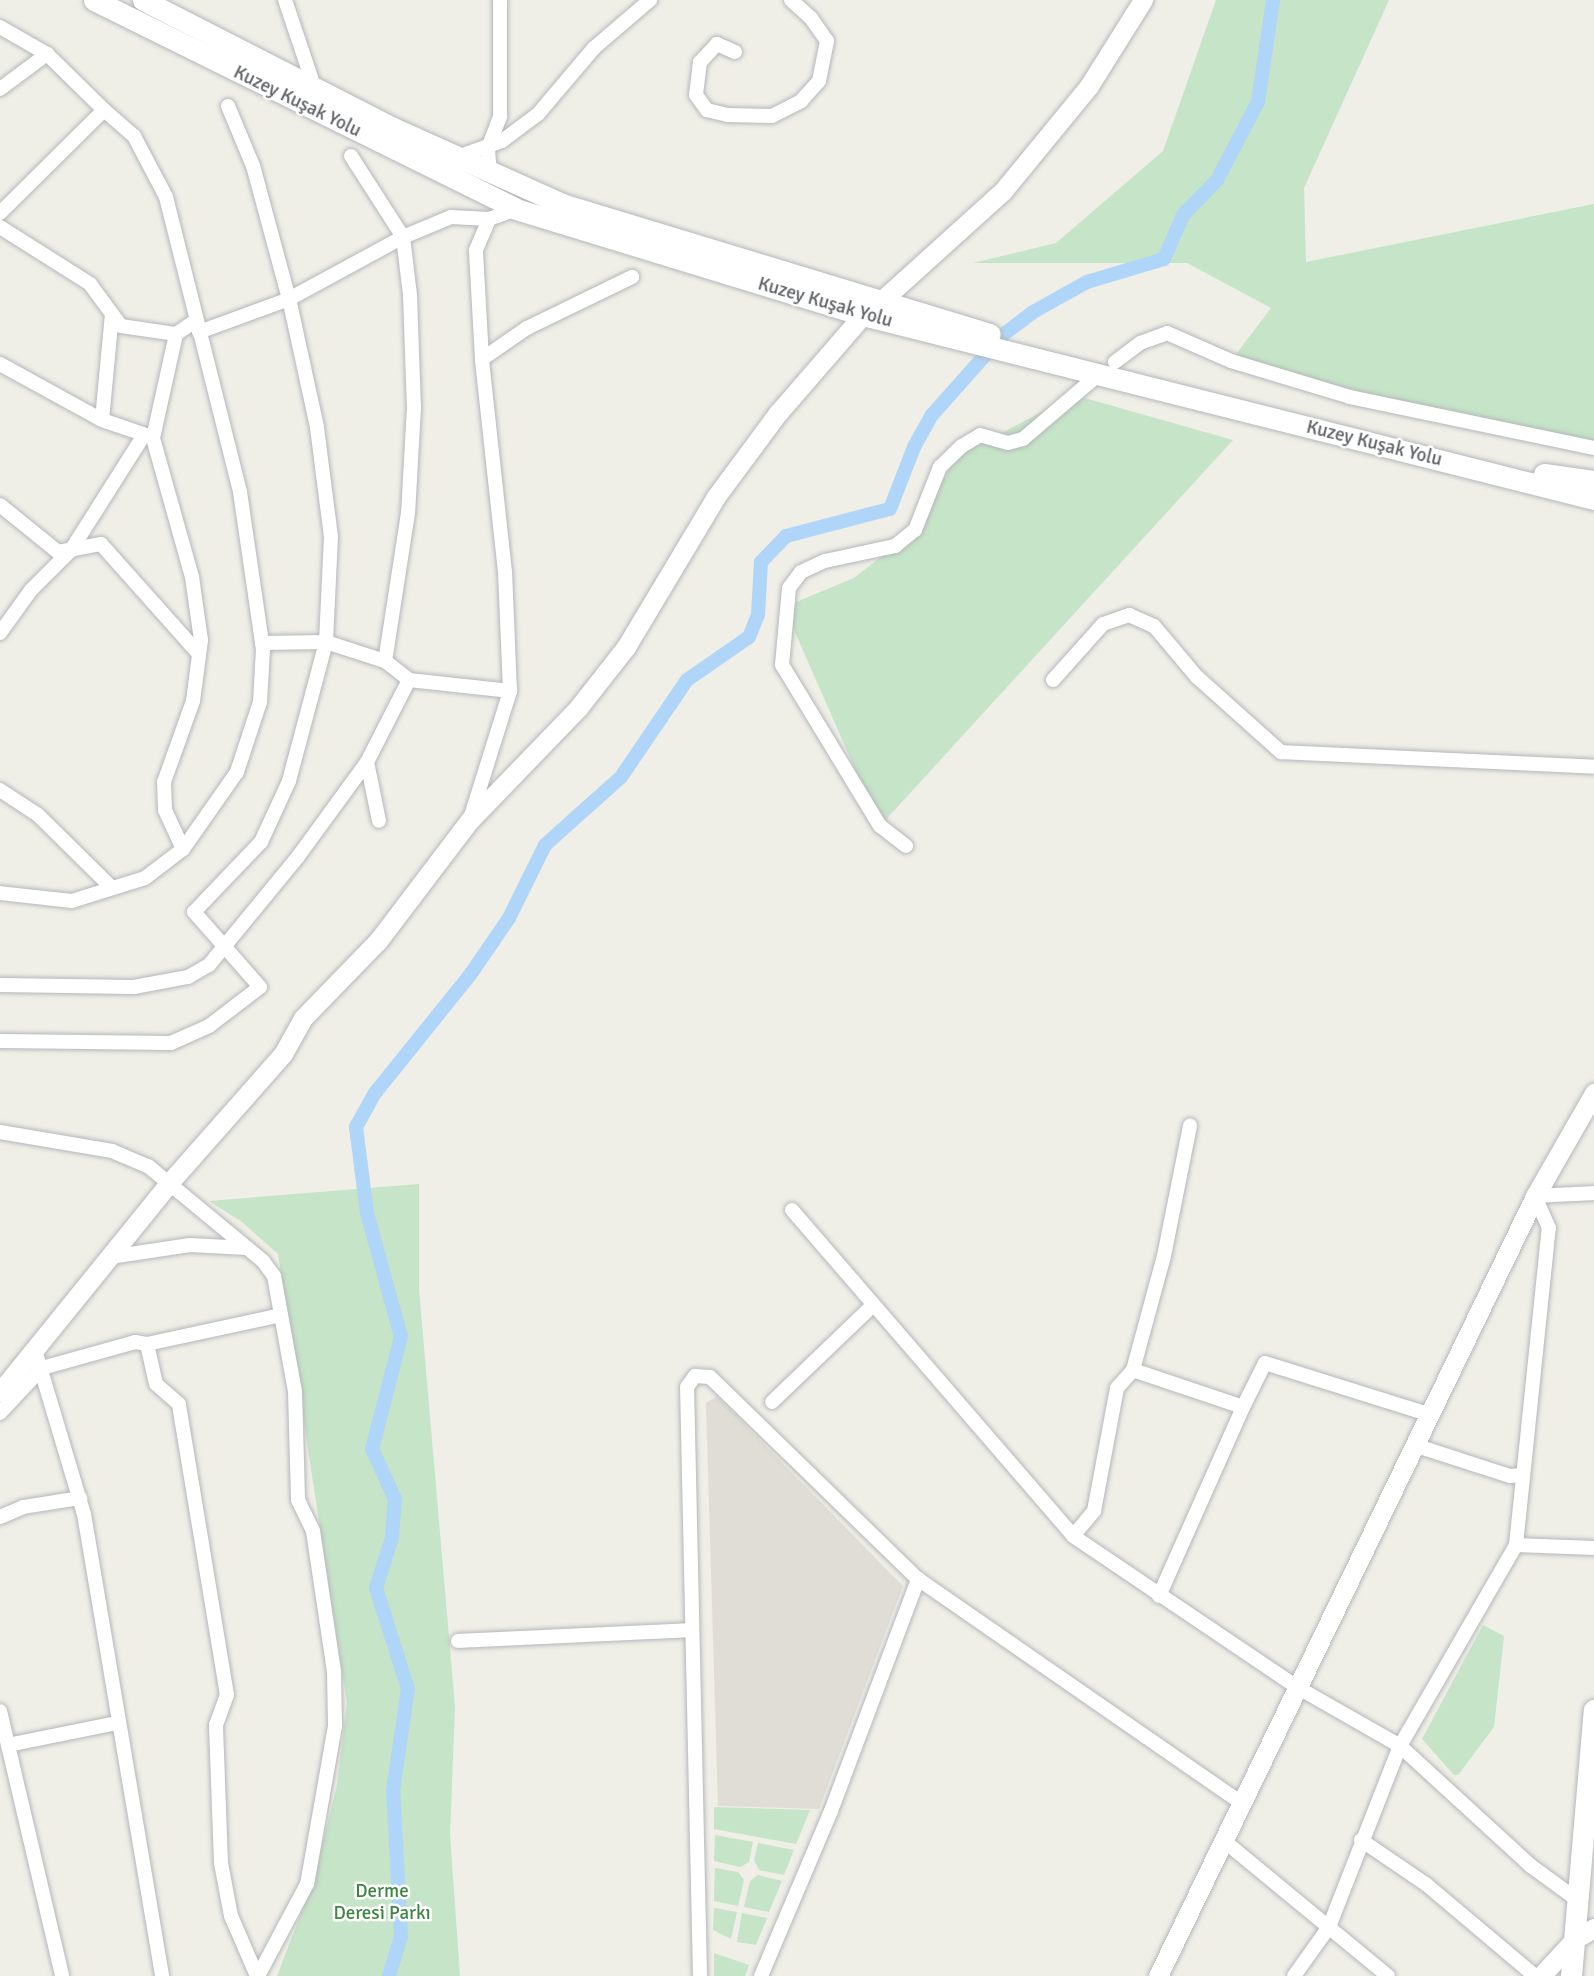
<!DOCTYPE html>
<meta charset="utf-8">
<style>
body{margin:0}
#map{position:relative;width:1594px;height:1976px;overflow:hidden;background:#efeee7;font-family:Signika,sans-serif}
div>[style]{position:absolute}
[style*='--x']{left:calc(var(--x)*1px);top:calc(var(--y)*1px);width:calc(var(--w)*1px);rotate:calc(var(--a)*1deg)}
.education>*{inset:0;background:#dfddd5}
.green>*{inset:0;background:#c6e4c7}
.canal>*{height:14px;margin:-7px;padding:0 7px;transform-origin:7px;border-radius:7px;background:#afd5f8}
.roads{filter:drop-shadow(0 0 2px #b4b7ba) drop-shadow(0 0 2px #b4b7ba)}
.minor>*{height:14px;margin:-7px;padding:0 7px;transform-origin:7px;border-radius:7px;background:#fff}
.tertiary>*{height:19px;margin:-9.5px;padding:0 9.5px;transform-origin:9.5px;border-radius:9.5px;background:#fff}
.secondary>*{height:21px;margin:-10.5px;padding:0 10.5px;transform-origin:10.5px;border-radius:10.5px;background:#fff}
span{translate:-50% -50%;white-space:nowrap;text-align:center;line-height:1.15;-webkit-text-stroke:5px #fff;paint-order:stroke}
.street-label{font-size:19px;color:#5f6266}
.park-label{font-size:19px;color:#3e8544}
</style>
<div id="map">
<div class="education">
<div style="clip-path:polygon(717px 1396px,903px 1586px,819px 1809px,718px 1806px,706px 1403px)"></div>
</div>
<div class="green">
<div style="clip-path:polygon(1216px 0,1389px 0,1304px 188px,1306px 262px,1594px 204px,1594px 446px,1231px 361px,1271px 308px,1187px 263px,973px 263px,1056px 243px,1163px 151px)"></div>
<div style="clip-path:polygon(1074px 395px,1233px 440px,880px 826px,784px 607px,854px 578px,915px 530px,962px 446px,992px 438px)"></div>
<div style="clip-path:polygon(419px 1184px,419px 1289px,455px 1707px,450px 1834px,460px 1976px,277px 1976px,314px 1879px,337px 1785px,347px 1703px,278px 1254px,242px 1222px,209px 1201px)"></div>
<div style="clip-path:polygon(1483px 1625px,1504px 1636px,1494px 1727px,1458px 1775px,1454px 1775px,1422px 1739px)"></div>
<div style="clip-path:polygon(714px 1807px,810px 1810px,796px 1844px,714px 1829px)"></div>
<div style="clip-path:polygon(715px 1835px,753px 1842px,749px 1862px,740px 1867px,714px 1861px)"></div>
<div style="clip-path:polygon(758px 1843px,794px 1850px,784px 1875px,759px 1870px,754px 1860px)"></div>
<div style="clip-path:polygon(715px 1868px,738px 1872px,744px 1880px,738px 1906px,714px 1901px)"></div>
<div style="clip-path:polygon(758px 1875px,782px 1881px,769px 1912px,744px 1907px,750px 1881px)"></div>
<div style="clip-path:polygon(714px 1908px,737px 1912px,731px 1939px,713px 1930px)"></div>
<div style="clip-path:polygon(742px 1913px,767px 1918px,756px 1945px,737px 1942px)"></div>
<div style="clip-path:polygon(714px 1953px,749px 1965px,745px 1976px,714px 1976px)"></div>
</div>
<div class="canal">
<div style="--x:389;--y:1976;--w:42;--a:-73.3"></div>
<div style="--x:401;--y:1936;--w:146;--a:-93.1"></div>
<div style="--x:393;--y:1790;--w:102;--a:-81.6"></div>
<div style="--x:408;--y:1689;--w:106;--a:-107.6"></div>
<div style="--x:376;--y:1588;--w:52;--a:-72.3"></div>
<div style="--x:392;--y:1538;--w:39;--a:-86"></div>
<div style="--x:395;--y:1499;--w:55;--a:-114.7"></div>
<div style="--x:372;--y:1449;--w:116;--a:-75.5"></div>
<div style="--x:401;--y:1337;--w:129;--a:-105.3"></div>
<div style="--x:367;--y:1213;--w:87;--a:-97.3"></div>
<div style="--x:356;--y:1127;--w:39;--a:-61"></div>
<div style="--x:375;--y:1093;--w:151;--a:-51.2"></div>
<div style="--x:470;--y:975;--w:69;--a:-55.6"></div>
<div style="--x:509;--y:918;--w:81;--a:-63.7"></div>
<div style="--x:545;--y:845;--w:102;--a:-41.8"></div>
<div style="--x:621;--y:777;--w:117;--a:-55.8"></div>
<div style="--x:687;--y:680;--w:75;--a:-34.7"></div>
<div style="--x:749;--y:637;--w:24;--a:-68"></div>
<div style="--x:758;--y:615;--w:53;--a:-86.8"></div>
<div style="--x:761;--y:562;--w:36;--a:-46"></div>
<div style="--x:786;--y:536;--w:107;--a:-14.6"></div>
<div style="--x:890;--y:509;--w:66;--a:-68.8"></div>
<div style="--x:914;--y:447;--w:37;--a:-61"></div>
<div style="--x:932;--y:415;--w:108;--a:-48.4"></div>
<div style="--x:1004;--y:334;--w:36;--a:-37"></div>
<div style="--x:1033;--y:312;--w:62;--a:-29.1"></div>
<div style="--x:1087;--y:282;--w:80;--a:-16.6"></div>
<div style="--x:1164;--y:259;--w:48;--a:-66.6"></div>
<div style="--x:1183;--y:215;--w:49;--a:-45.8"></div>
<div style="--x:1217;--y:180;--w:88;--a:-62.3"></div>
<div style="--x:1258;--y:102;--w:103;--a:-81.6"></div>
</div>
<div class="roads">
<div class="minor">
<div style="--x:285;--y:0;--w:94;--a:71.4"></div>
<div style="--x:0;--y:27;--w:54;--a:29.9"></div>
<div style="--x:47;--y:54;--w:80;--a:44.5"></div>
<div style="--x:735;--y:52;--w:20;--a:-156"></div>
<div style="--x:717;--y:44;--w:25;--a:133"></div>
<div style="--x:700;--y:62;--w:33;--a:97"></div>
<div style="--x:696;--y:95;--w:19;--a:54"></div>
<div style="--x:707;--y:110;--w:21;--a:14"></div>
<div style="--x:727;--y:115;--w:45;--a:1.3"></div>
<div style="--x:772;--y:116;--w:33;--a:-27"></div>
<div style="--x:801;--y:101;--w:27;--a:-48"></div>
<div style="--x:819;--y:81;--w:41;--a:-78.7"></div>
<div style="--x:827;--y:41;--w:28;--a:-125"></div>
<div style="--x:811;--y:18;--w:27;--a:-138"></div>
<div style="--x:0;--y:89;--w:59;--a:-36.7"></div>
<div style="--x:351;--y:156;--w:96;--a:57.3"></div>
<div style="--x:403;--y:237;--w:58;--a:83.1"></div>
<div style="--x:410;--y:295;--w:112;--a:88"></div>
<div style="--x:414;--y:407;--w:106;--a:93.2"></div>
<div style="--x:408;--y:513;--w:150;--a:98.8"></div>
<div style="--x:457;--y:157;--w:48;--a:-19.6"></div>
<div style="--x:502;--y:141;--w:45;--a:-36.9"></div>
<div style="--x:538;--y:114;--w:87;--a:-49.7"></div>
<div style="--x:594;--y:48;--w:74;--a:-40.6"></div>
<div style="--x:490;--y:173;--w:25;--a:-95"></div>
<div style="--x:488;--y:148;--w:34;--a:-69"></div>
<div style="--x:500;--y:116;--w:116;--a:-90"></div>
<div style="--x:0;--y:213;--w:146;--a:-44.7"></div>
<div style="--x:104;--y:110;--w:40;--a:41"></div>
<div style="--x:134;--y:136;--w:69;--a:62.3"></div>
<div style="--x:166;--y:197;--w:304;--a:75.9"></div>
<div style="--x:240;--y:492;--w:159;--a:81.7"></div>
<div style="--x:263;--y:649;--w:53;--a:93.2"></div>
<div style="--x:260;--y:702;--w:74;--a:108.2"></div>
<div style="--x:237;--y:772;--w:94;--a:125"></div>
<div style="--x:183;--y:849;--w:48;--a:142.7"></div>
<div style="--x:145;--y:878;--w:77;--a:162.5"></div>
<div style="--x:72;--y:901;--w:72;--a:-173.7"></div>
<div style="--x:0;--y:227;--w:107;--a:32.3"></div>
<div style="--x:90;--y:284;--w:52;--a:53.6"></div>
<div style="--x:121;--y:326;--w:56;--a:8.3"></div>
<div style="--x:112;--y:314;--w:106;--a:95.4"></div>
<div style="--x:102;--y:420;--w:53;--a:18.8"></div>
<div style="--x:199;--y:332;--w:96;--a:-20.1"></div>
<div style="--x:289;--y:299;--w:130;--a:-28.5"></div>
<div style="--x:403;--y:237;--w:52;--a:-22.6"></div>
<div style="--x:451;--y:217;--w:38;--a:3"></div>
<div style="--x:482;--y:359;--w:55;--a:-34.6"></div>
<div style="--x:527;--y:328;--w:117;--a:-25.9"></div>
<div style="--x:1115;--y:362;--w:31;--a:-37"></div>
<div style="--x:1140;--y:343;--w:29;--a:-20"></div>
<div style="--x:1167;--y:333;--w:70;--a:23.6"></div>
<div style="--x:1231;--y:361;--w:124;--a:16.8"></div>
<div style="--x:1350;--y:397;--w:249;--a:11.8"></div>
<div style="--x:0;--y:364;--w:116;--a:28.8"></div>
<div style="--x:0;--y:505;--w:75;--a:39"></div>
<div style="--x:58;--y:552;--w:44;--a:-10.5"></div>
<div style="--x:101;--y:544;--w:147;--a:48.3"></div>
<div style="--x:0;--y:633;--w:53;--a:-54.2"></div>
<div style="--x:31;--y:590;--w:57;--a:-45"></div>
<div style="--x:71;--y:550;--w:136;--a:-57.6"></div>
<div style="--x:262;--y:643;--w:64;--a:-0.9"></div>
<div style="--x:326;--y:642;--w:62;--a:17.9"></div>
<div style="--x:385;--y:661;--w:31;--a:38"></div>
<div style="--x:409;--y:680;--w:102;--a:6.2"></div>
<div style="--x:1053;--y:680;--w:75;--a:-48.2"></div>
<div style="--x:1103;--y:624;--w:28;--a:-19"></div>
<div style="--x:1129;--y:615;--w:27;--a:24"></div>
<div style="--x:1154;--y:626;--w:67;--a:49.9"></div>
<div style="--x:1197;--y:677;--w:113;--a:41.8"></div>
<div style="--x:1281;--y:752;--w:313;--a:2.7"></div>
<div style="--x:367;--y:762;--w:60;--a:78.5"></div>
<div style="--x:0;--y:790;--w:45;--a:33.3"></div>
<div style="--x:38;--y:815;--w:103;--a:44.6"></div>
<div style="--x:470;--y:819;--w:134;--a:-72.6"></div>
<div style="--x:510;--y:691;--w:119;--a:-92.4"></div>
<div style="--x:505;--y:572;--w:214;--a:-96.2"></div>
<div style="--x:482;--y:359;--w:109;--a:-93.2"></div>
<div style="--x:476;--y:250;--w:34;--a:-67"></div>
<div style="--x:489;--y:219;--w:29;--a:-20"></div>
<div style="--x:906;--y:846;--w:33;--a:-142"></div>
<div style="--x:880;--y:826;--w:188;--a:-121.3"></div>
<div style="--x:782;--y:665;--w:77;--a:-84.8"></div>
<div style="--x:789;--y:588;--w:20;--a:-53"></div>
<div style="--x:801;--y:572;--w:26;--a:-25"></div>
<div style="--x:825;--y:561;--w:72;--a:-12.1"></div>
<div style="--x:895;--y:546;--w:26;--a:-39"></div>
<div style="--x:915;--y:530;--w:68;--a:-68.4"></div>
<div style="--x:940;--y:467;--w:30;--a:-44"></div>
<div style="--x:962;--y:446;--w:21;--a:-31"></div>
<div style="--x:980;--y:435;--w:29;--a:16"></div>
<div style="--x:1008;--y:443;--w:16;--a:-15"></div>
<div style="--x:1023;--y:439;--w:91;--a:-40.5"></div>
<div style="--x:183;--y:849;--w:43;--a:-114.8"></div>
<div style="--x:165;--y:810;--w:28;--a:-92"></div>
<div style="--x:164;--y:782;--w:86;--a:-70.3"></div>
<div style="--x:193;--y:701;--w:62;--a:-82.5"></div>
<div style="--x:201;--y:640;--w:64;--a:-98.1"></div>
<div style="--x:192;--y:577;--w:144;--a:-105.7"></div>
<div style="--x:153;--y:438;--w:107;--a:-77.5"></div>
<div style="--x:176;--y:334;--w:23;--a:-34"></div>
<div style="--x:0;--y:985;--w:134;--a:0.9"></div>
<div style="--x:134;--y:987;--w:55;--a:-10.5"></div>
<div style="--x:188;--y:977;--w:24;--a:-30"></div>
<div style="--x:209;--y:965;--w:139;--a:-50.6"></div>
<div style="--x:297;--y:858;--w:119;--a:-53.9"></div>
<div style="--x:367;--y:762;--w:92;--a:-62.9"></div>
<div style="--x:0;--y:1041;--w:171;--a:0.7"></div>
<div style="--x:171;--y:1043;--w:42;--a:-24.1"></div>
<div style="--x:209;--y:1026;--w:64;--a:-37.4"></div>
<div style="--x:260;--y:987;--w:100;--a:-131.3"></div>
<div style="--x:194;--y:912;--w:97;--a:-46.3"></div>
<div style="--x:261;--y:842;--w:67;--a:-65.3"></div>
<div style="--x:289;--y:781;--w:144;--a:-75.1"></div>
<div style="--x:326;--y:642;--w:105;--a:-87.3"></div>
<div style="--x:331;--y:537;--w:111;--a:-97.3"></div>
<div style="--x:317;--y:427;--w:131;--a:-102.3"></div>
<div style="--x:289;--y:299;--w:138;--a:-105.1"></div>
<div style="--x:253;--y:166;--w:65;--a:-112.6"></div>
<div style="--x:0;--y:1132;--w:114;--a:9.6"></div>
<div style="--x:112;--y:1151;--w:39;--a:23"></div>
<div style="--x:148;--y:1166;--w:149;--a:39.6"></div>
<div style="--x:263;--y:1261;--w:19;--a:54"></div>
<div style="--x:274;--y:1276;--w:117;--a:79.7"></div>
<div style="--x:295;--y:1391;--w:109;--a:88.4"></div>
<div style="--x:298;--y:1500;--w:34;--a:64"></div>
<div style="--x:313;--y:1531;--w:143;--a:81.5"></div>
<div style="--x:334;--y:1672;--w:54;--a:88.9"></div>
<div style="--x:335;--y:1726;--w:160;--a:100"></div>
<div style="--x:307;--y:1884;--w:104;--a:118"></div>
<div style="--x:792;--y:1210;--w:430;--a:49.2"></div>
<div style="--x:1073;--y:1536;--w:268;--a:34"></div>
<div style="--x:1295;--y:1686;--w:121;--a:29.7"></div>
<div style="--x:1400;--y:1746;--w:178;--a:42.5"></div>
<div style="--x:1531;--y:1866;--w:59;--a:36.1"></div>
<div style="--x:110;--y:1257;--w:81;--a:-8.5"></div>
<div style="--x:190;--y:1245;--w:57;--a:3"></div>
<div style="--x:35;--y:1350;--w:171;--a:73.4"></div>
<div style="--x:84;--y:1514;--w:469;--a:80.4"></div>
<div style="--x:1133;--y:1370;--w:116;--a:18.6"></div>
<div style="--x:1243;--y:1407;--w:49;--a:-63.4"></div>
<div style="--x:1265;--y:1363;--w:174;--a:17.4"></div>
<div style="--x:772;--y:1402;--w:140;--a:-43.8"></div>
<div style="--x:0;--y:1413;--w:62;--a:-47"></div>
<div style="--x:42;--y:1368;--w:97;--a:-15.6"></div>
<div style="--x:135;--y:1342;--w:12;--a:9"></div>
<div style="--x:1417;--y:1446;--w:98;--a:17.9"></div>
<div style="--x:1510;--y:1476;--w:13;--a:-4"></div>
<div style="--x:0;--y:1517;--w:25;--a:-23"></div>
<div style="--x:23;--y:1507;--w:58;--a:-9"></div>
<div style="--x:1073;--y:1536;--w:33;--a:-50"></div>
<div style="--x:1094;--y:1511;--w:125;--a:-79.4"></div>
<div style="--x:1117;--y:1388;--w:24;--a:-48"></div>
<div style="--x:1133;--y:1370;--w:118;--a:-74.8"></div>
<div style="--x:1164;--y:1256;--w:133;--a:-78.7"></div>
<div style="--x:1516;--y:1545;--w:78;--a:2.2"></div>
<div style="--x:1159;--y:1596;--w:207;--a:-66"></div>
<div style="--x:458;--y:1641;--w:234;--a:-2.7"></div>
<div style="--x:0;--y:1711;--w:272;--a:76.8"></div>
<div style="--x:8;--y:1745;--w:111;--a:-11.4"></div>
<div style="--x:1223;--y:1840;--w:214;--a:39.5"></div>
<div style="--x:1361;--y:1840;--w:80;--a:34.3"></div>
<div style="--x:1427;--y:1885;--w:141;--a:40.1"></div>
<div style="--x:257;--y:1976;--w:65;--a:-113.4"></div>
<div style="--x:231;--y:1916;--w:54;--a:-100.7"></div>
<div style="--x:221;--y:1863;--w:138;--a:-92.1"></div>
<div style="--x:216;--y:1725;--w:32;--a:-70"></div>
<div style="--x:227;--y:1695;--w:295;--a:-99.4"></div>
<div style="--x:179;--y:1404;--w:30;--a:-139"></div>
<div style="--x:156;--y:1384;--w:41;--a:-102.7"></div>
<div style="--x:147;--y:1344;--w:137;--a:-12.2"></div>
<div style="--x:700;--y:1976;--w:589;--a:-91.26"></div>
<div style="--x:687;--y:1387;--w:14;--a:-54"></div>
<div style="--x:695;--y:1376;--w:15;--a:4"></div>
<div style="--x:710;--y:1377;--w:290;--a:44.2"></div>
<div style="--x:918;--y:1579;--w:393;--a:34.7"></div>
<div style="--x:761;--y:1976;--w:179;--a:-67"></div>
<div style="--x:831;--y:1811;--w:248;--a:-69.4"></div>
<div style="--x:1294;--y:1976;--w:60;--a:-54.5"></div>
<div style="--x:1329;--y:1927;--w:194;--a:-68.6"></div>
<div style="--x:1400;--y:1746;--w:232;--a:-60"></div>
<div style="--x:1516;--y:1545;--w:319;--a:-84.1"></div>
<div style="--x:1549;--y:1228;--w:35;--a:-114"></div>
<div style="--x:1535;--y:1196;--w:59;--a:-2.9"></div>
</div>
<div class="tertiary">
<div style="--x:880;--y:302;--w:166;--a:-42.1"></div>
<div style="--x:1003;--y:191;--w:136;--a:-50.7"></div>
<div style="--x:1089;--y:86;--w:102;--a:-57.9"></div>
<div style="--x:0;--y:1392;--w:270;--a:-51"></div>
<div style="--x:170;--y:1182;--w:171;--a:-48.6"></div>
<div style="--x:283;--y:1054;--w:41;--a:-60.9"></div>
<div style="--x:303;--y:1018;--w:107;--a:-45.8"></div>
<div style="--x:378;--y:941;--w:152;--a:-52.8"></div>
<div style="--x:470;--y:820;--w:157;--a:-46"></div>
<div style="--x:579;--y:707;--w:76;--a:-51.9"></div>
<div style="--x:626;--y:647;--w:174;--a:-59.1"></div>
<div style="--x:715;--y:498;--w:106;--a:-53.5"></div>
<div style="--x:778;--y:413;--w:130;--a:-49.1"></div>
<div style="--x:1158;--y:1976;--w:866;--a:-64.2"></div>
<div style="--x:1535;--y:1196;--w:119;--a:-60.2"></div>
<div style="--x:1541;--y:1976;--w:50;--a:-47.4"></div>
<div style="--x:1575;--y:1939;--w:22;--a:-30"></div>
</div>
<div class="secondary">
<div style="--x:94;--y:0;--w:471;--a:26.3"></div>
<div style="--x:516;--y:209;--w:363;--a:17"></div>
<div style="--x:863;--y:315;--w:754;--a:14.13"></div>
<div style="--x:143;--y:0;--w:281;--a:27.1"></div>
<div style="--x:393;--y:128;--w:185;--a:24.2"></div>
<div style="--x:562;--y:204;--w:447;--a:16.9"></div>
<div style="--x:1544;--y:474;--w:50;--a:8"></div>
<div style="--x:1571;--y:1976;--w:267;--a:-85.1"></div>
</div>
</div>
<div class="street-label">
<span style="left:297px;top:102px;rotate:26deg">Kuzey Kuşak Yolu</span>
<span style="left:825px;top:303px;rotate:16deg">Kuzey Kuşak Yolu</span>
<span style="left:1374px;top:444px;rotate:14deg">Kuzey Kuşak Yolu</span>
</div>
<div class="park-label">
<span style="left:382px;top:1903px">Derme<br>Deresi Parkı</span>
</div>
</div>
